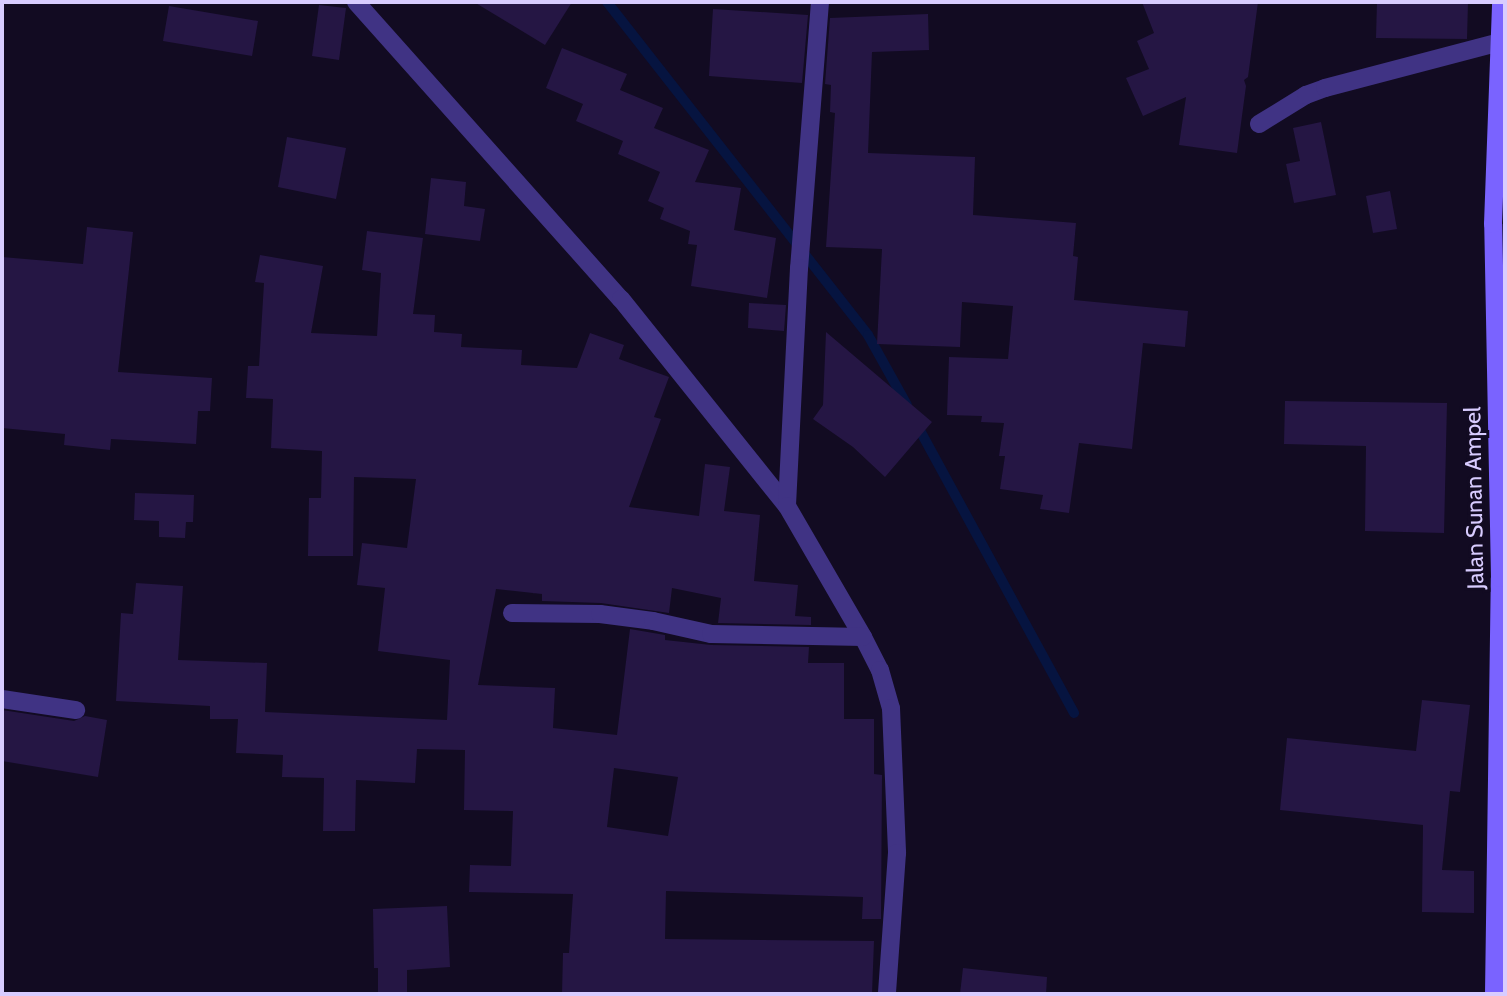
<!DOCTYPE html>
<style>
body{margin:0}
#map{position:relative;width:1507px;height:996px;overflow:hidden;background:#120b22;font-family:Cabin,sans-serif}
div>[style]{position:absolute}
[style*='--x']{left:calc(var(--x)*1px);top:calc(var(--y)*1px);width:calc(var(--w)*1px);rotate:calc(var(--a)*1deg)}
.stream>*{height:10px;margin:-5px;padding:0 5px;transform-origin:5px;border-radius:5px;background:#061440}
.building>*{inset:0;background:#251644}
.minor>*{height:18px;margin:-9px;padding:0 9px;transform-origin:9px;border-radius:9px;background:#403384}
.secondary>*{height:18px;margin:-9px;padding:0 9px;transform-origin:9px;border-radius:9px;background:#7a63ff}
span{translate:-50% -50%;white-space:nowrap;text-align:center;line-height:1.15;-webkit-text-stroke:6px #120b22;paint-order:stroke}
.street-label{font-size:23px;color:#d8ccff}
.frame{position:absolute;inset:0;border:4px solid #d8ccff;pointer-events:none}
</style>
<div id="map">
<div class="stream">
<div style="--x:607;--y:2;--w:423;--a:51.9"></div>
<div style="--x:868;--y:335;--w:80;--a:60.9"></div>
<div style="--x:917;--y:425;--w:328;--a:61.4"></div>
</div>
<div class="building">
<div style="clip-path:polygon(474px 2px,572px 2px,545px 45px)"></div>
<div style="clip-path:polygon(1142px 2px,1258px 2px,1248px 77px,1244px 80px,1246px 86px,1237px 153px,1179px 145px,1186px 97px,1143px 116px,1126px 78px,1149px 69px,1137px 41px,1154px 33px)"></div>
<div style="clip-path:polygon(1377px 2px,1468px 2px,1467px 39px,1376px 38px)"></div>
<div style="clip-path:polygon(319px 5px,346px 8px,339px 60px,312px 56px)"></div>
<div style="clip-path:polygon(169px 6px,258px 21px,252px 56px,163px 41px)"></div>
<div style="clip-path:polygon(713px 9px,808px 15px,802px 83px,709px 76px)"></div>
<div style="clip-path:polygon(928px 14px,929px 50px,872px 52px,868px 153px,975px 157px,973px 215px,1076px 223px,1073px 256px,1078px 257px,1074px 300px,1188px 311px,1185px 347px,1143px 343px,1132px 449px,1079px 443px,1069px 513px,1040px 509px,1043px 495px,1000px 489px,1005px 456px,999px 456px,1004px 423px,981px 422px,982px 416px,947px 415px,949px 357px,1008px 359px,1013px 306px,962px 302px,960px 347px,877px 344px,882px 249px,826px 247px,835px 113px,830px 112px,831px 85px,825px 84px,830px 18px)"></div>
<div style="clip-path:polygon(562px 48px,627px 74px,620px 90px,663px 108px,654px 128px,709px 150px,695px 182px,741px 188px,734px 230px,776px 238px,767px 298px,691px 286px,697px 245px,688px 244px,690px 231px,660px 219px,664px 208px,648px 201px,660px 172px,618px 154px,623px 141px,576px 121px,583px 104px,546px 88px)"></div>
<div style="clip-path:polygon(1321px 122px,1336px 195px,1294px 203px,1286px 164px,1300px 161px,1293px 128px)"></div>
<div style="clip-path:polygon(287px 137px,346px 148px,336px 199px,278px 187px)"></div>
<div style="clip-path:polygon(431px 178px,466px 182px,464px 206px,485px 209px,480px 241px,425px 234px)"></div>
<div style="clip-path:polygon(1390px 191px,1397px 229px,1373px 233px,1366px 196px)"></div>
<div style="clip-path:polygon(87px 227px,133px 232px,118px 372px,212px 378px,210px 411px,198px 411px,196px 444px,111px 439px,110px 450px,64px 445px,65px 434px,2px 428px,2px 257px,83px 264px)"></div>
<div style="clip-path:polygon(evenodd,367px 231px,423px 238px,413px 314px,435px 315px,434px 332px,462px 334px,461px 347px,522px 350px,521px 365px,577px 368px,590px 333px,624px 345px,619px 359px,669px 377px,654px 417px,661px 419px,629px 507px,699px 516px,705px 464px,730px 467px,724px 511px,760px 515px,754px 581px,798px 585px,795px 616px,811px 617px,811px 625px,718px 623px,721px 598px,672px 588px,669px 613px,601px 603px,542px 601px,542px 594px,496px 589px,478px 685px,555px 688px,553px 728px,617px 735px,630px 629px,665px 635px,665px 640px,711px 645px,809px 647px,808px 663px,844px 663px,844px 719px,874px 719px,874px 774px,882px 775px,881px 919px,862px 919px,863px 897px,666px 891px,665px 939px,874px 941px,872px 994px,562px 994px,563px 953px,569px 953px,573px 894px,469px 892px,470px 865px,511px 866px,513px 811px,464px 810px,465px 750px,417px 749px,415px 783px,356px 780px,355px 831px,323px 831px,324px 778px,282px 777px,283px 755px,236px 753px,238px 719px,210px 719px,210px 706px,116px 701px,121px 613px,133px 614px,136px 583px,183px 586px,178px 660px,267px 663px,265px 712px,447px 720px,450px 660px,378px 651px,385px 588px,357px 585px,362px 543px,407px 548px,416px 479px,354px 477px,353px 556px,308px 556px,309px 498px,321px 498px,322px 451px,271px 448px,273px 399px,246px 398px,248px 366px,259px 366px,264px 283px,255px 282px,260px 255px,323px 266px,311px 333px,377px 336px,381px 273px,362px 270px,367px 231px,614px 768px,678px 777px,668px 836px,607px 827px,614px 768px)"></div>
<div style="clip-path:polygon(749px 303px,786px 305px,784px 331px,748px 328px)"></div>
<div style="clip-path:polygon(826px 332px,932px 422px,885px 477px,853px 447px,813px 419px,823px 405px)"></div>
<div style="clip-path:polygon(1285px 401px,1447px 403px,1444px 533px,1365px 531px,1366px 446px,1284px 444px)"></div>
<div style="clip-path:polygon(135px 493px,194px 495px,193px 522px,186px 522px,185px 538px,159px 537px,159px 521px,134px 520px)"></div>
<div style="clip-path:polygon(1422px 700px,1470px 705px,1460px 792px,1450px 791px,1442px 870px,1474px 871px,1474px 913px,1422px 912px,1423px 825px,1280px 810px,1287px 738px,1416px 751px)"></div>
<div style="clip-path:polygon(2px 710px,74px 721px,85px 716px,107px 720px,98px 777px,2px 761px)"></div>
<div style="clip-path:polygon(447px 906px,450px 967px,407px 970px,407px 994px,378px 994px,378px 968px,374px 968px,373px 909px)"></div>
<div style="clip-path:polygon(963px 968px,1047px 977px,1046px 994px,960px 994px)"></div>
</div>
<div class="minor">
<div style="--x:356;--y:2;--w:398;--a:48.3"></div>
<div style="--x:621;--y:299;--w:265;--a:51.3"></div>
<div style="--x:820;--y:2;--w:267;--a:94.5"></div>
<div style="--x:799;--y:268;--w:238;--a:92.9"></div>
<div style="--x:787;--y:506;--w:151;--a:59.9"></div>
<div style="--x:863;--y:637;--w:37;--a:63"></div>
<div style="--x:880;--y:670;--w:40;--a:74"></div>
<div style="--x:891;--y:708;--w:145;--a:87.6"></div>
<div style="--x:897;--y:853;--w:141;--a:94.1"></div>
<div style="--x:1259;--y:124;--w:55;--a:-31.7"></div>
<div style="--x:1306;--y:95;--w:20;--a:-20"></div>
<div style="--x:1325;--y:88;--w:181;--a:-14.7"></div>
<div style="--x:512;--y:613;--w:88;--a:0.7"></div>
<div style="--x:600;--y:614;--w:53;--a:7.5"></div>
<div style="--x:653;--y:621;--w:59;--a:12.6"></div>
<div style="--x:711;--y:634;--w:152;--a:1.1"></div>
<div style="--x:2;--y:699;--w:75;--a:8.5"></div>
</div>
<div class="secondary">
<div style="--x:1494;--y:994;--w:416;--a:-89.2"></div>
<div style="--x:1500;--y:578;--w:354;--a:-91.1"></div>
<div style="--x:1493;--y:224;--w:222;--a:-87.9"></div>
</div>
<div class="street-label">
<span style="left:1474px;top:498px;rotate:-91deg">Jalan Sunan Ampel</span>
</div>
<div class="frame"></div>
</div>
